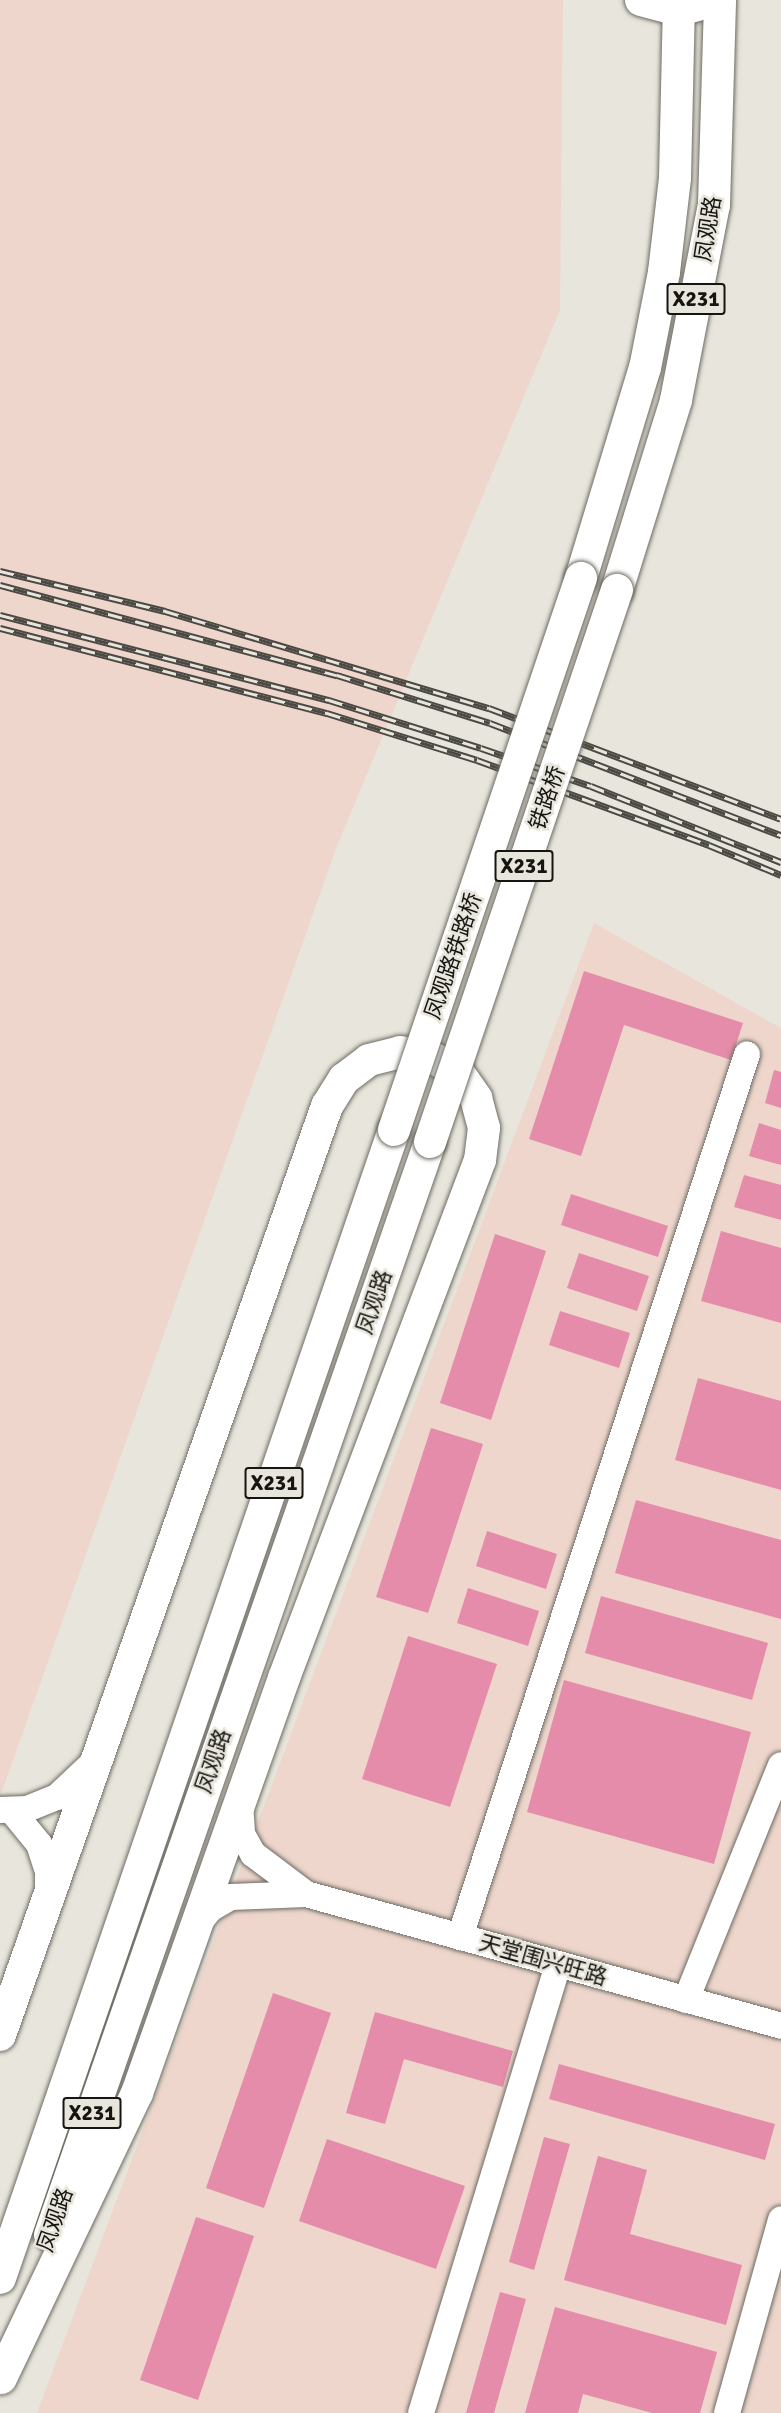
<!DOCTYPE html>
<meta charset="utf-8">
<style>
body{margin:0}
#map{position:relative;width:781px;height:2413px;overflow:hidden;background:#e8e6dc;font-family:Signika,"Noto Sans SC",sans-serif}
div>[style]{position:absolute}
[style*='--x']{left:calc(var(--x)*1px);top:calc(var(--y)*1px);width:calc(var(--w)*1px);rotate:calc(var(--a)*1deg)}
.industrial>*{inset:0;background:#eed6cc}
.building>*{inset:0;background:#e48ca9}
.roads{filter:drop-shadow(0 0 2px #6d6b63) drop-shadow(0 0 2px #6d6b63)}
.minor>*{height:26px;margin:-13px;padding:0 13px;transform-origin:13px;border-radius:13px;background:#fff}
.major>*{height:32px;margin:-16px;padding:0 16px;transform-origin:16px;border-radius:16px;background:#fff}
.rail>*{height:7px;margin-top:-3.5px;transform-origin:0;background:repeating-linear-gradient(90deg,#e8e6dc 0 14px,#4a4944 0 28px);box-sizing:border-box;border-block:2px solid #4a4944}
.bridges{filter:drop-shadow(0 0 2px #6d6b63) drop-shadow(0 0 2px #6d6b63)}
.major-bridge>*{height:32px;margin:-16px;padding:0 16px;transform-origin:16px;border-radius:16px;background:#fff}
span{translate:-50% -50%;white-space:nowrap;text-align:center;line-height:1.15;-webkit-text-stroke:5px #e8e6dc;paint-order:stroke}
.shield-label span{padding:2px 4px;background:#e8e6dc;border:2px solid;border-radius:4px;-webkit-text-stroke-width:0}
.shield-label{font-size:21px;color:#161512;font-weight:700}
.street-label{font-size:22px;color:#161512}
</style>
<div id="map">
<div class="industrial">
<div style="clip-path:polygon(0 0,563px 0,560px 310px,337px 846px,0 1797px)"></div>
<div style="clip-path:polygon(594px 923px,781px 1028px,781px 2413px,37px 2413px)"></div>
</div>
<div class="building">
<div style="clip-path:polygon(584px 971px,743px 1023px,731px 1060px,624px 1025px,581px 1156px,529px 1139px)"></div>
<div style="clip-path:polygon(774px 1070px,781px 1072px,781px 1108px,765px 1103px)"></div>
<div style="clip-path:polygon(759px 1123px,781px 1130px,781px 1165px,749px 1156px)"></div>
<div style="clip-path:polygon(744px 1175px,781px 1185px,781px 1220px,734px 1207px)"></div>
<div style="clip-path:polygon(571px 1194px,668px 1226px,658px 1257px,561px 1225px)"></div>
<div style="clip-path:polygon(721px 1231px,781px 1248px,781px 1323px,701px 1301px)"></div>
<div style="clip-path:polygon(495px 1234px,546px 1251px,491px 1420px,440px 1403px)"></div>
<div style="clip-path:polygon(579px 1253px,649px 1276px,637px 1311px,567px 1288px)"></div>
<div style="clip-path:polygon(560px 1311px,630px 1333px,619px 1368px,549px 1345px)"></div>
<div style="clip-path:polygon(698px 1378px,781px 1401px,781px 1490px,675px 1460px)"></div>
<div style="clip-path:polygon(431px 1428px,483px 1444px,428px 1613px,376px 1597px)"></div>
<div style="clip-path:polygon(636px 1500px,781px 1540px,781px 1619px,615px 1573px)"></div>
<div style="clip-path:polygon(487px 1531px,557px 1554px,546px 1589px,476px 1566px)"></div>
<div style="clip-path:polygon(468px 1588px,539px 1611px,528px 1646px,457px 1623px)"></div>
<div style="clip-path:polygon(601px 1596px,768px 1643px,752px 1700px,585px 1653px)"></div>
<div style="clip-path:polygon(408px 1636px,497px 1664px,450px 1807px,362px 1779px)"></div>
<div style="clip-path:polygon(564px 1680px,751px 1732px,714px 1864px,527px 1812px)"></div>
<div style="clip-path:polygon(273px 1993px,331px 2013px,264px 2208px,206px 2188px)"></div>
<div style="clip-path:polygon(375px 2012px,513px 2051px,503px 2087px,404px 2059px,385px 2124px,346px 2113px)"></div>
<div style="clip-path:polygon(559px 2064px,775px 2124px,765px 2160px,549px 2099px)"></div>
<div style="clip-path:polygon(544px 2137px,570px 2144px,534px 2270px,509px 2262px)"></div>
<div style="clip-path:polygon(327px 2139px,465px 2186px,436px 2269px,299px 2221px)"></div>
<div style="clip-path:polygon(598px 2156px,647px 2170px,630px 2234px,742px 2265px,726px 2325px,564px 2280px)"></div>
<div style="clip-path:polygon(196px 2217px,254px 2236px,198px 2400px,140px 2380px)"></div>
<div style="clip-path:polygon(500px 2292px,526px 2299px,494px 2413px,466px 2413px)"></div>
<div style="clip-path:polygon(555px 2307px,717px 2352px,700px 2413px,652px 2413px,583px 2394px,578px 2413px,525px 2413px)"></div>
</div>
<div class="roads">
<div class="minor">
<div style="--x:240;--y:1804;--w:30;--a:86"></div>
<div style="--x:242;--y:1834;--w:23;--a:61"></div>
<div style="--x:253;--y:1854;--w:66;--a:37"></div>
<div style="--x:0;--y:1810;--w:27;--a:-2"></div>
<div style="--x:27;--y:1809;--w:32;--a:-22"></div>
<div style="--x:57;--y:1797;--w:51;--a:-43.4"></div>
<div style="--x:12;--y:1811;--w:43;--a:50.7"></div>
<div style="--x:39;--y:1844;--w:29;--a:72"></div>
<div style="--x:48;--y:1872;--w:23;--a:90"></div>
<div style="--x:198;--y:1924;--w:19;--a:-51"></div>
<div style="--x:210;--y:1909;--w:24;--a:-30"></div>
<div style="--x:231;--y:1897;--w:75;--a:-2.3"></div>
<div style="--x:306;--y:1894;--w:493;--a:15.5"></div>
<div style="--x:460;--y:1937;--w:928;--a:-71.99"></div>
<div style="--x:686;--y:2000;--w:253;--a:-68"></div>
<div style="--x:421;--y:2413;--w:469;--a:-73"></div>
<div style="--x:727;--y:2413;--w:201;--a:-74.4"></div>
</div>
<div class="major">
<div style="--x:641;--y:0;--w:39;--a:15"></div>
<div style="--x:679;--y:10;--w:20;--a:-15"></div>
<div style="--x:581;--y:578;--w:220;--a:-73.1"></div>
<div style="--x:645;--y:368;--w:98;--a:-78.8"></div>
<div style="--x:664;--y:272;--w:95;--a:-83.3"></div>
<div style="--x:675;--y:178;--w:178;--a:-88.7"></div>
<div style="--x:617;--y:590;--w:199;--a:-72.7"></div>
<div style="--x:676;--y:400;--w:199;--a:-79"></div>
<div style="--x:714;--y:205;--w:205;--a:-88.3"></div>
<div style="--x:0;--y:2035;--w:985;--a:-70.61"></div>
<div style="--x:327;--y:1106;--w:32;--a:-58"></div>
<div style="--x:344;--y:1079;--w:31;--a:-37"></div>
<div style="--x:369;--y:1060;--w:32;--a:-14"></div>
<div style="--x:400;--y:1052;--w:30;--a:8"></div>
<div style="--x:430;--y:1056;--w:32;--a:30"></div>
<div style="--x:458;--y:1072;--w:32;--a:55"></div>
<div style="--x:476;--y:1098;--w:31;--a:75"></div>
<div style="--x:484;--y:1128;--w:32;--a:97"></div>
<div style="--x:480;--y:1160;--w:554;--a:110.73"></div>
<div style="--x:284;--y:1678;--w:440;--a:109.5"></div>
<div style="--x:137;--y:2093;--w:316;--a:115.5"></div>
<div style="--x:50;--y:2235;--w:1157;--a:-70.83"></div>
<div style="--x:0;--y:2278;--w:1214;--a:-71.06"></div>
</div>
</div>
<div class="rail">
<div style="--x:0;--y:571;--w:170;--a:13.6"></div>
<div style="--x:165;--y:611;--w:338;--a:16.7"></div>
<div style="--x:489;--y:708;--w:312;--a:20.8"></div>
<div style="--x:0;--y:585;--w:349;--a:15"></div>
<div style="--x:337;--y:675;--w:160;--a:17.4"></div>
<div style="--x:490;--y:723;--w:312;--a:21.1"></div>
<div style="--x:0;--y:615;--w:340;--a:14.5"></div>
<div style="--x:329;--y:700;--w:159;--a:17.5"></div>
<div style="--x:481;--y:748;--w:116;--a:19.1"></div>
<div style="--x:591;--y:786;--w:205;--a:21.8"></div>
<div style="--x:0;--y:628;--w:338;--a:14.6"></div>
<div style="--x:327;--y:713;--w:157;--a:17.4"></div>
<div style="--x:477;--y:760;--w:247;--a:20.1"></div>
<div style="--x:709;--y:845;--w:78;--a:22.6"></div>
</div>
<div class="bridges">
<div class="major-bridge">
<div style="--x:394;--y:1130;--w:583;--a:-71.29"></div>
<div style="--x:430;--y:1142;--w:583;--a:-71.29"></div>
</div>
</div>
<div class="shield-label">
<span style="left:696px;top:299px">X231</span>
<span style="left:524px;top:866px">X231</span>
<span style="left:274px;top:1483px">X231</span>
<span style="left:92px;top:2113px">X231</span>
</div>
<div class="street-label">
<span style="left:708px;top:229px;rotate:-81deg">凤观路</span>
<span style="left:547px;top:798px;rotate:-71deg">铁路桥</span>
<span style="left:453px;top:956px;rotate:-71deg">凤观路铁路桥</span>
<span style="left:374px;top:1302px;rotate:-71deg">凤观路</span>
<span style="left:213px;top:1761px;rotate:-71deg">凤观路</span>
<span style="left:543px;top:1960px;rotate:16deg">天堂围兴旺路</span>
<span style="left:55px;top:2220px;rotate:-71deg">凤观路</span>
</div>
</div>
